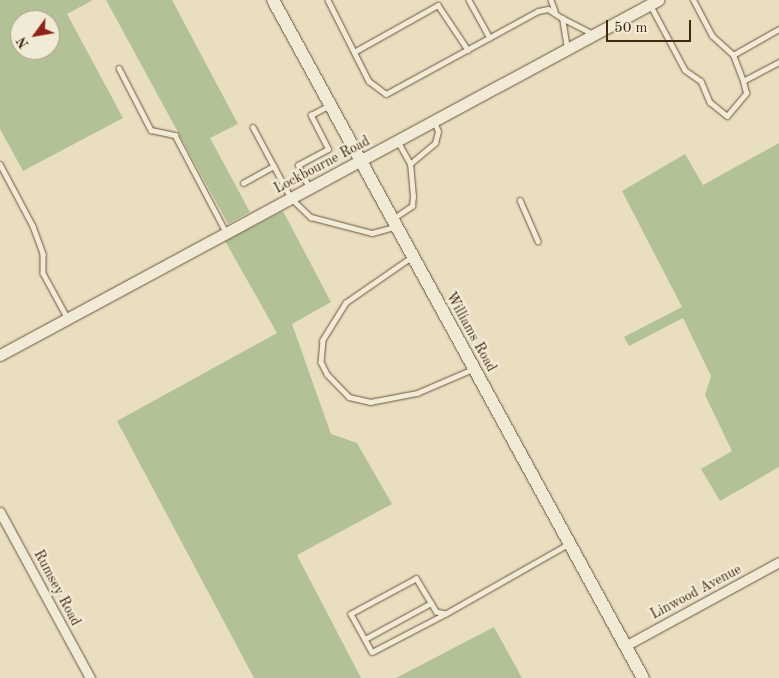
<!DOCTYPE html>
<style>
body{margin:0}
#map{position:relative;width:779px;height:678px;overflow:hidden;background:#eadec1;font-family:"Old Standard TT",serif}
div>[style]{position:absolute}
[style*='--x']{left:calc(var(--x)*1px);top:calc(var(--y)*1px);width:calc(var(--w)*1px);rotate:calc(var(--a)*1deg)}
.green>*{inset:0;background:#b2c296}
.roads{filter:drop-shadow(0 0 1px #6c563a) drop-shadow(0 0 1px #6c563a)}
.service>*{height:4.5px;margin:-2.25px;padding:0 2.25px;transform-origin:2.25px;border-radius:2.25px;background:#f1ead7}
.minor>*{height:9px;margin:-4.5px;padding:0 4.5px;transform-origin:4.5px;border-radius:4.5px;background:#f1ead7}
.tertiary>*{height:11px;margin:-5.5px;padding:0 5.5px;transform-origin:5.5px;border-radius:5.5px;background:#f1ead7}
.secondary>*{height:12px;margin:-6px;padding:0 6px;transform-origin:6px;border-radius:6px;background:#f1ead7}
span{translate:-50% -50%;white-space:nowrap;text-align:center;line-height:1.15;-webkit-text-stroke:4.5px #f1ead7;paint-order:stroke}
.street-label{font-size:14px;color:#42290d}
.north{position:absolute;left:10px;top:10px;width:50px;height:50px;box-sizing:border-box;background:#f1ead7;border:1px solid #ab9d86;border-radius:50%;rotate:238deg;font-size:14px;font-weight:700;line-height:20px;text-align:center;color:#42290d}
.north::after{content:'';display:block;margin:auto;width:18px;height:22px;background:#8f2418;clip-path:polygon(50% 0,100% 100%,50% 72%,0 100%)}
.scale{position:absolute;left:606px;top:20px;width:85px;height:22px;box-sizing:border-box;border:2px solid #42290d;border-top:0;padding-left:6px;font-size:15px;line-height:18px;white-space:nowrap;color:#42290d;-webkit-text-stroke:4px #f1ead7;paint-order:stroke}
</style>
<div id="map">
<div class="green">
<div style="clip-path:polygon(evenodd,0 0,93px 0,67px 14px,123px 118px,23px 171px,0 129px,0 0,20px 20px,50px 20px,50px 50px,20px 50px,20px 20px)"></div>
<div style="clip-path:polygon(106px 0,172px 0,238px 124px,210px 138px,250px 212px,228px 224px)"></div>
<div style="clip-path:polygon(779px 143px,779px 467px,720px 501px,701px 469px,732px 451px,705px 395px,711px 376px,683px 318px,629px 346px,624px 337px,682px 307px,622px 191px,685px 154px,703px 185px)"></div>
<div style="clip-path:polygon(283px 211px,331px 302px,292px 324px,331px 434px,357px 443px,392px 504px,297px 555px,361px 678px,254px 678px,117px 421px,277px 333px,225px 241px)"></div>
<div style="clip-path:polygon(494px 627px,522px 678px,396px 678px)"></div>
</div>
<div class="roads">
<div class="service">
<div style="--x:328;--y:0;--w:91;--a:63.2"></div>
<div style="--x:369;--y:81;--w:21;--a:37"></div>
<div style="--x:386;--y:94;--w:173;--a:-28.6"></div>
<div style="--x:538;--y:11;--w:10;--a:-11"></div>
<div style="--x:548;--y:9;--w:17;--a:33"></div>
<div style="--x:469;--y:0;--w:43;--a:61.1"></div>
<div style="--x:551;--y:0;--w:12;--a:70"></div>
<div style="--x:651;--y:6;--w:72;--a:62"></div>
<div style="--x:685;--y:70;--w:19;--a:35"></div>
<div style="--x:701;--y:81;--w:23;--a:67"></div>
<div style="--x:710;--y:102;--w:22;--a:39"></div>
<div style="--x:727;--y:116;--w:30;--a:-50"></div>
<div style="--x:746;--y:93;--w:12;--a:-104"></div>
<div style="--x:743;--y:81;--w:28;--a:-111"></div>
<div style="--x:733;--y:55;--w:28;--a:-138"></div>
<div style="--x:712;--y:36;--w:41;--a:-117.8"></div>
<div style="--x:567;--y:49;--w:31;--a:-99"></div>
<div style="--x:562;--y:18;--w:34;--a:27"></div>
<div style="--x:354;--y:52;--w:96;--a:-29.2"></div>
<div style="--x:438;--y:5;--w:54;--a:56.3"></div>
<div style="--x:733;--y:55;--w:53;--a:-29.5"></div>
<div style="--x:119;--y:68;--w:70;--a:62.7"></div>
<div style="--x:151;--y:130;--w:25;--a:12"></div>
<div style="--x:175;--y:135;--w:110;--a:62.3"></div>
<div style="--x:743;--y:81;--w:41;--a:-27.8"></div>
<div style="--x:253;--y:127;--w:81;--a:61.8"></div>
<div style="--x:291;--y:198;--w:28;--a:44"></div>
<div style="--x:311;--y:217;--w:63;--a:14.7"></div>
<div style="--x:372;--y:233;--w:24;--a:-15"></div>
<div style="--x:0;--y:164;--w:70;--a:62"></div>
<div style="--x:33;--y:226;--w:30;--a:70"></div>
<div style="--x:43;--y:254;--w:19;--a:90"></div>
<div style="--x:43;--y:273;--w:50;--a:61.4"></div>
<div style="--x:410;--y:164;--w:33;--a:-40"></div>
<div style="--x:435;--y:143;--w:11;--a:-75"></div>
<div style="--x:438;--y:132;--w:12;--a:-110"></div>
<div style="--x:243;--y:183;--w:35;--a:-29"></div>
<div style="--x:309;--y:188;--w:25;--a:-116"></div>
<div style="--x:298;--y:165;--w:34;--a:-28"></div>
<div style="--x:328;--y:149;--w:38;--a:-117"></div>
<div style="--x:311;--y:115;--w:19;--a:-28"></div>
<div style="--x:520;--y:200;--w:45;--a:66.3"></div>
<div style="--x:394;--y:218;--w:22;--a:-34"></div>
<div style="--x:412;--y:206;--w:9;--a:-84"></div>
<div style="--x:413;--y:197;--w:33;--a:-95"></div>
<div style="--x:410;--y:164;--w:25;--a:-119"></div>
<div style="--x:411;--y:258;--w:79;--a:145.3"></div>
<div style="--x:346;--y:303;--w:44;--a:121.9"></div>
<div style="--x:323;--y:340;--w:22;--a:95"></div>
<div style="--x:321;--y:362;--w:13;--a:63"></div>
<div style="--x:327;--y:374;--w:32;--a:46"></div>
<div style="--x:349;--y:397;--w:22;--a:13"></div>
<div style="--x:370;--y:402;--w:48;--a:-10.8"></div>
<div style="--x:417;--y:393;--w:61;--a:-23.2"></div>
<div style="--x:445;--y:614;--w:9;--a:-167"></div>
<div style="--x:436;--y:612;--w:39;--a:-121"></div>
<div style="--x:416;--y:579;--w:74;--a:151.7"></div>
<div style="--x:351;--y:614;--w:43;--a:61.1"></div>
<div style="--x:372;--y:652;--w:82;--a:-27.5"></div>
<div style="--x:445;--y:614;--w:142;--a:-29.6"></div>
<div style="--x:365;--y:639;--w:75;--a:-28.6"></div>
</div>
<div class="minor">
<div style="--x:0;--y:512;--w:189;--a:61.5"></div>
<div style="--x:625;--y:646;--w:175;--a:-28.6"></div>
</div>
<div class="tertiary">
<div style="--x:0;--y:355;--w:748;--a:-28.35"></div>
</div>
<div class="secondary">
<div style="--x:273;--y:0;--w:772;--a:61.38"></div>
</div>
</div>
<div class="street-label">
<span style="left:322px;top:165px;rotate:-28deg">Lockbourne Road</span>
<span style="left:471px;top:332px;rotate:61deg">Williams Road</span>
<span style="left:57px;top:588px;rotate:62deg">Rumsey Road</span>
<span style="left:696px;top:592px;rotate:-28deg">Linwood Avenue</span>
</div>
<div class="north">N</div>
<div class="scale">50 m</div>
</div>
